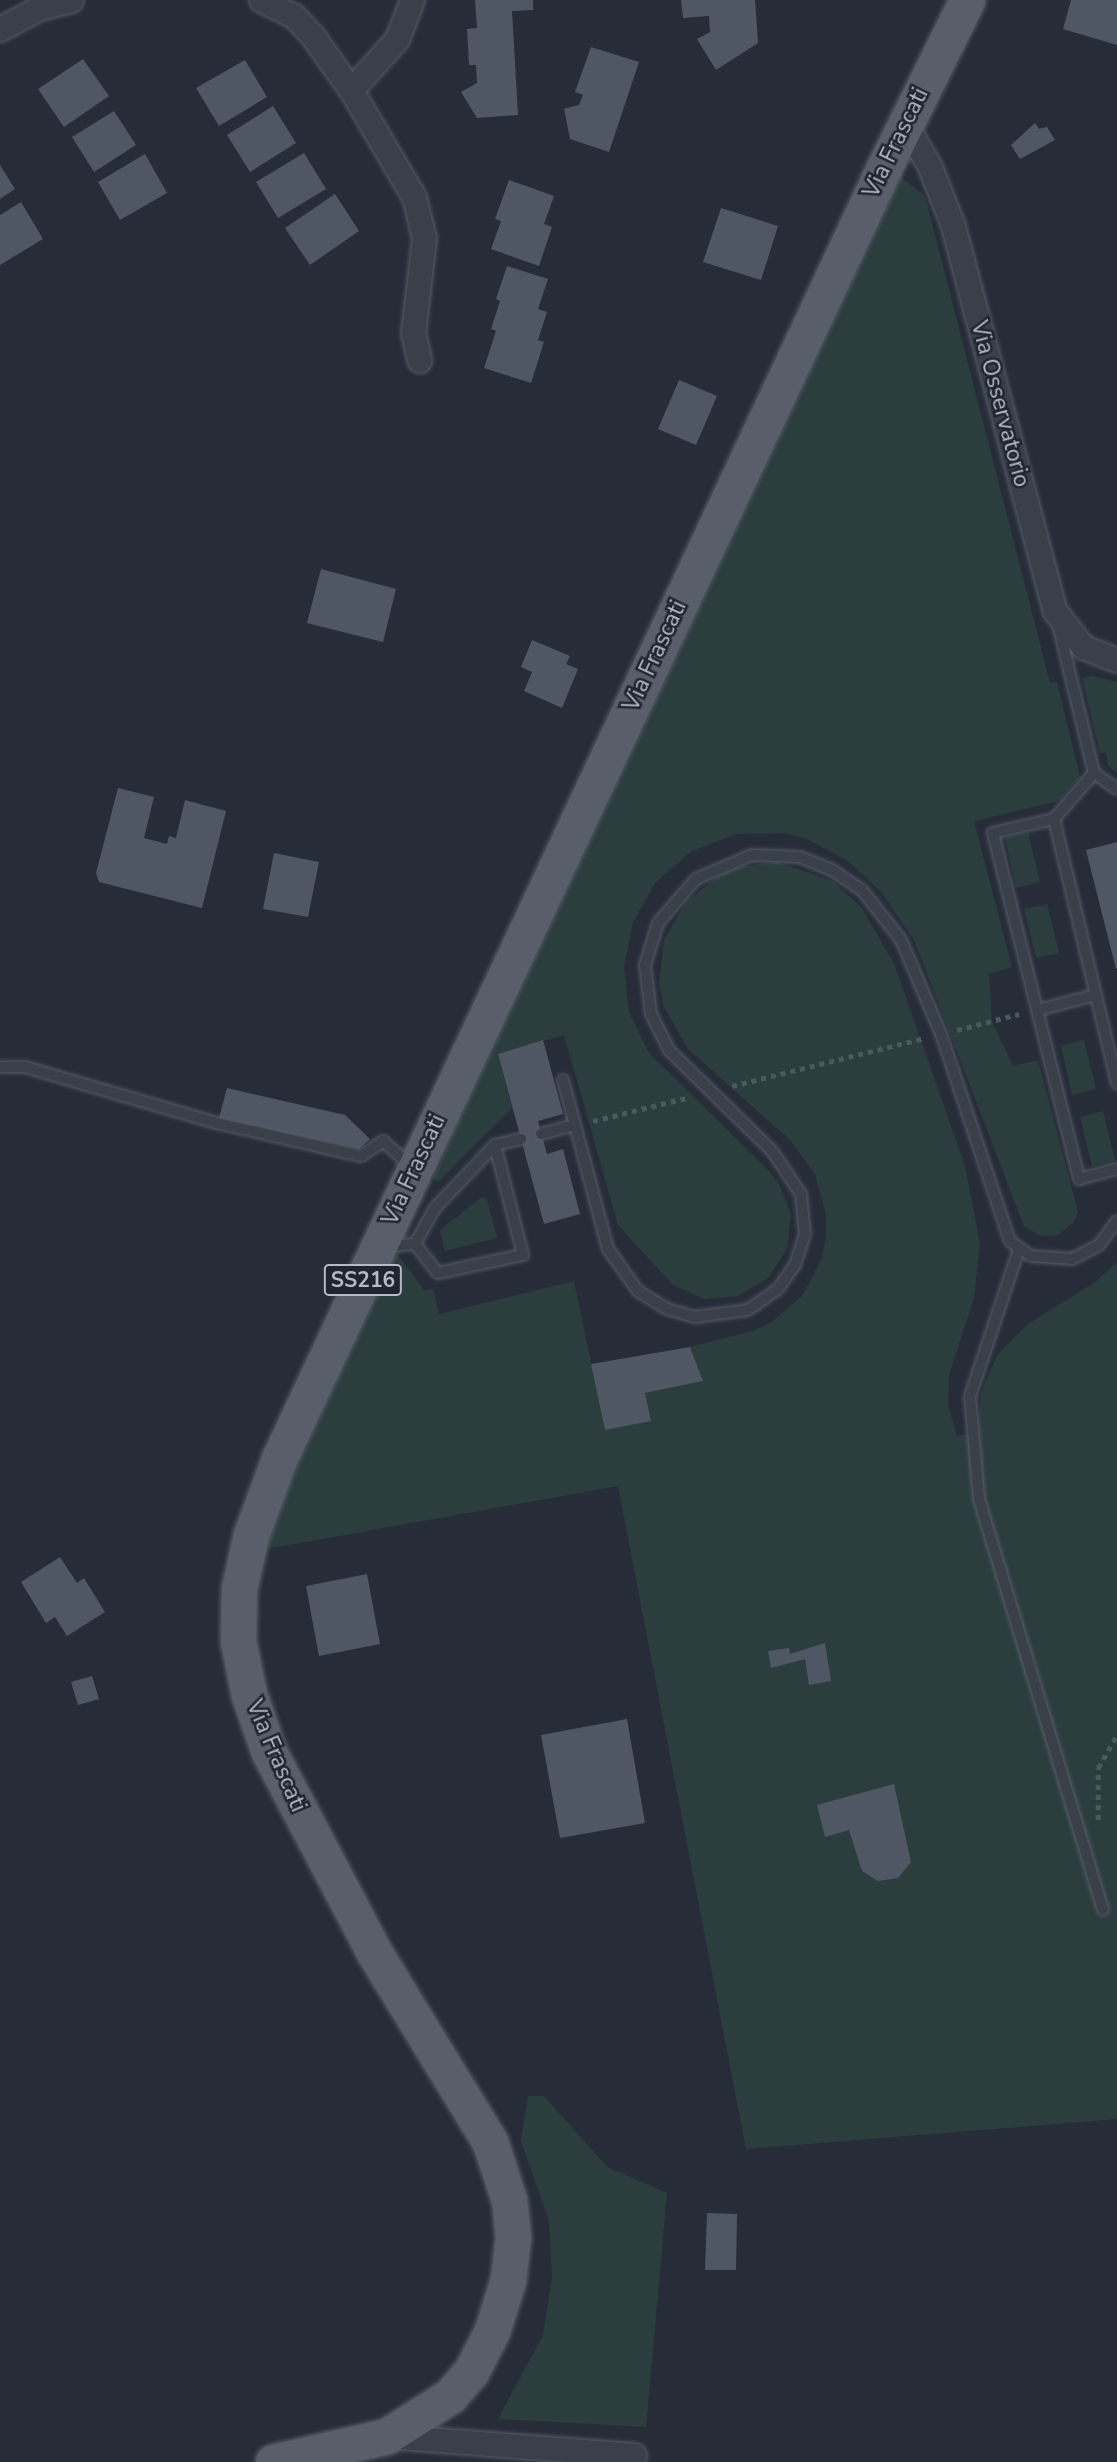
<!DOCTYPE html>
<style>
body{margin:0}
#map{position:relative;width:1117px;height:2462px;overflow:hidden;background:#262d39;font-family:"Nunito Sans",sans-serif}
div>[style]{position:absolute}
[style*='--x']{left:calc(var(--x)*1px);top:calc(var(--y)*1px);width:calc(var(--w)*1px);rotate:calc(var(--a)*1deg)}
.green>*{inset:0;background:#2c3d3e}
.building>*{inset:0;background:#4f5765}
.path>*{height:4.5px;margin-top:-2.25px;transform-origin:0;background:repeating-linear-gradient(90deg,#4a595c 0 5px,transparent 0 10px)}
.roads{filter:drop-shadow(0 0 2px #555b65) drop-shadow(0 0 2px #555b65)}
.service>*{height:10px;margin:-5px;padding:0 5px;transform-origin:5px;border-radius:5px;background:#3a404a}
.minor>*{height:23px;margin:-11.5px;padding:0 11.5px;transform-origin:11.5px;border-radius:11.5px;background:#3a404a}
.primary>*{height:35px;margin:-17.5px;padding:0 17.5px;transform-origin:17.5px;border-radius:17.5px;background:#585e6a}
span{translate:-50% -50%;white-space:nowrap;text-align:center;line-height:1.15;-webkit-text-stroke:5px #1f252f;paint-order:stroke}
.shield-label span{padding:2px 5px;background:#1f252f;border:2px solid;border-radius:5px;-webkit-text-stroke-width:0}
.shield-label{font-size:21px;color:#b5bbc5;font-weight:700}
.street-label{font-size:23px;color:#b5bbc5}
</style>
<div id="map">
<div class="green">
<div style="clip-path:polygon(900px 176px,925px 196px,1050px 683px,1057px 682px,1080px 777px,1059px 801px,974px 821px,1012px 967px,989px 974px,992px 1021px,1013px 1066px,1038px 1060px,1078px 1212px,1074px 1222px,1058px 1235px,1040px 1236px,1024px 1226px,914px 940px,881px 892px,848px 861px,807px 839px,783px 833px,736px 834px,692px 851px,656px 882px,633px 922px,624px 967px,629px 1012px,649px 1053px,767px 1169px,778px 1182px,791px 1214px,787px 1249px,768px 1278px,738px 1296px,704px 1299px,673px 1285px,618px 1225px,564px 1035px,498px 1054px,512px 1108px,438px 1182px,433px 1179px,484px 1059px)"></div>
<div style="clip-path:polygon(1093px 676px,1117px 682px,1117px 773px,1108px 766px,1106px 752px,1100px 753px,1082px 678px)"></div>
<div style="clip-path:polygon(1028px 833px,1040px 882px,1016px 888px,1005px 838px)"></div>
<div style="clip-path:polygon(777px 862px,833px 881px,862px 908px,895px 966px,965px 1166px,980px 1244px,974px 1298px,949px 1375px,948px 1405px,957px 1436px,978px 1432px,981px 1393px,997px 1355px,1028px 1324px,1094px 1283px,1117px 1262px,1117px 2119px,746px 2149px,618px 1486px,250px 1552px,383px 1256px,398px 1255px,425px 1291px,433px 1289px,439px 1314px,574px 1281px,605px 1430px,650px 1421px,645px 1393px,703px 1381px,690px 1347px,753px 1331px,772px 1322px,803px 1295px,822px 1258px,826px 1237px,826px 1215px,815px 1174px,790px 1140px,688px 1049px,663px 1005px,659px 983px,664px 940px,686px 902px,720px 875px,738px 867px)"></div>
<div style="clip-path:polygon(1047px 904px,1059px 953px,1036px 958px,1024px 909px)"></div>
<div style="clip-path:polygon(1084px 1040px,1096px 1089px,1072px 1095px,1061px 1046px)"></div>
<div style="clip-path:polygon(1103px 1111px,1115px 1160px,1092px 1166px,1080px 1117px)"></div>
<div style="clip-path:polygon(482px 1197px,487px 1199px,497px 1238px,445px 1251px,440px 1230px)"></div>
<div style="clip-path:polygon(528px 2096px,544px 2096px,607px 2167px,667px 2193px,646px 2427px,498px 2419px,543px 2335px,552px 2277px,549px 2221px,521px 2141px)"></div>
</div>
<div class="building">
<div style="clip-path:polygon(475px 0,533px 0,533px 10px,512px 11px,518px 115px,477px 118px,461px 92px,477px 83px,476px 65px,469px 65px,467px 29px,477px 28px)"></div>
<div style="clip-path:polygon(681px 0,755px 0,758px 43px,716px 70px,697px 39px,710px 32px,709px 16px,683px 18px)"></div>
<div style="clip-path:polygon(1071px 0,1117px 0,1117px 45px,1063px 29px)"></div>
<div style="clip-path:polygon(591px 47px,639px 62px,609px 152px,570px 139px,564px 109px,579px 105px,583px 95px,575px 92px)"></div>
<div style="clip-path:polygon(83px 59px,109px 96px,64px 127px,38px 89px)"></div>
<div style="clip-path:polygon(245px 60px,267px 97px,219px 126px,196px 88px)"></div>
<div style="clip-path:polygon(273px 106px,296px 143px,250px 172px,227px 135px)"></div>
<div style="clip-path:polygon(114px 111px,136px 145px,94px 172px,72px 137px)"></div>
<div style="clip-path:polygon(1035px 123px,1039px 129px,1047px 127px,1055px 140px,1020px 159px,1011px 145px)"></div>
<div style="clip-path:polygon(304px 153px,326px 189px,278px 218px,256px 182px)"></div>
<div style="clip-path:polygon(145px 154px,167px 193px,120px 220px,98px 182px)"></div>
<div style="clip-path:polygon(0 165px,15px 189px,0 199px)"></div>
<div style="clip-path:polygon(509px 180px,554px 196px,544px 224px,552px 227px,539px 266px,491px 249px,501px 221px,495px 219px)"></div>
<div style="clip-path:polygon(335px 194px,359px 231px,310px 265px,285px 228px)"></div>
<div style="clip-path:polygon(21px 202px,43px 239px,0 265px,0 215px)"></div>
<div style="clip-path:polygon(721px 208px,778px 226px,761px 280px,703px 262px)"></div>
<div style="clip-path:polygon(507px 266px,548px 279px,538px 309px,547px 312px,538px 340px,544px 342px,531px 383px,484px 368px,496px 331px,491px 329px,500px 301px,496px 299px)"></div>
<div style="clip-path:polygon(679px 380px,717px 396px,696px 445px,658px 429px)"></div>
<div style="clip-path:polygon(321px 569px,396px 589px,383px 642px,307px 623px)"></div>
<div style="clip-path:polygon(532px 640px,570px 656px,566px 664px,578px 669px,562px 708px,524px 691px,532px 672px,521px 667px)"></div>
<div style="clip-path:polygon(118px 788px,154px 797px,144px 838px,167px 844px,169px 836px,176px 838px,185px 800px,226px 811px,202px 908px,99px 882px,96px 873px)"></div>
<div style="clip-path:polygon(1117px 842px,1117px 969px,1116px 969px,1086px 850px)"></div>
<div style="clip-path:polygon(274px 853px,319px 862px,308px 917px,263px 909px)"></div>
<div style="clip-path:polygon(543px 1040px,563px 1114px,538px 1121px,547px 1154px,563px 1149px,580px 1214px,544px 1224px,498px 1054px)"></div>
<div style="clip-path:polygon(227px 1088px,345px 1115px,370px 1139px,359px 1149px,219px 1118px)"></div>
<div style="clip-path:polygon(690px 1347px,703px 1381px,645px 1393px,651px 1421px,605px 1430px,591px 1364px)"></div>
<div style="clip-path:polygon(60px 1557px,77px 1583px,84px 1578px,105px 1612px,67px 1636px,55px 1617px,46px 1623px,21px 1582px)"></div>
<div style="clip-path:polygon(367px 1574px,380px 1644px,319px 1656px,306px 1586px)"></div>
<div style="clip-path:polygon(825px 1643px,831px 1681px,809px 1685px,805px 1659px,771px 1668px,768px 1651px,789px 1648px,790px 1654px)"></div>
<div style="clip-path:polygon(92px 1676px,99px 1699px,78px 1705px,71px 1682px)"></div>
<div style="clip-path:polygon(627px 1719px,645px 1823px,560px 1838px,541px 1735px)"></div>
<div style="clip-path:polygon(894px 1784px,911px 1862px,898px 1878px,878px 1881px,862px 1871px,849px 1830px,825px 1837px,817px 1805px)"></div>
<div style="clip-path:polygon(707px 2213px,737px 2214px,736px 2270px,705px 2270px)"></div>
</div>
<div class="path">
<div style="--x:957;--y:1030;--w:64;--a:-14.5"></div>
<div style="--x:732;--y:1086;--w:198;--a:-14"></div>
<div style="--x:593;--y:1121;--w:100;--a:-13.9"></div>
<div style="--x:1098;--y:1820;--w:52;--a:-90"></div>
<div style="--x:1098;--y:1768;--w:38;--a:-60"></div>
</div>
<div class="roads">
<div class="service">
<div style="--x:1058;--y:624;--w:153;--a:76.4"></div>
<div style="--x:1094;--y:773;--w:28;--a:35"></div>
<div style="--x:1094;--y:773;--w:61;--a:131"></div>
<div style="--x:1054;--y:819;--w:63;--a:167.1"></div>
<div style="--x:993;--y:833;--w:357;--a:76"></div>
<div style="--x:1079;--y:1179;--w:39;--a:-15"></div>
<div style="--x:1054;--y:819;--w:272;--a:76.6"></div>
<div style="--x:1038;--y:1010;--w:59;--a:-14.7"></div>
<div style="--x:0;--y:1067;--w:25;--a:0"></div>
<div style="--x:25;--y:1067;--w:200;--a:16.3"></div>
<div style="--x:217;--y:1123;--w:148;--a:12.9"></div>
<div style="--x:361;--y:1156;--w:27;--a:-34"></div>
<div style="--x:383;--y:1141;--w:36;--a:42"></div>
<div style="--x:563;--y:1080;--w:175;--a:75.1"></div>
<div style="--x:608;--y:1249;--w:52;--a:54.5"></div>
<div style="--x:638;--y:1291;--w:34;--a:32"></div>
<div style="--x:667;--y:1309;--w:29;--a:16"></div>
<div style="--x:695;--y:1317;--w:53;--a:-7.5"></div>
<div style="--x:748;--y:1310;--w:37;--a:-35"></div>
<div style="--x:778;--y:1289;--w:29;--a:-55"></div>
<div style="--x:795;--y:1265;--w:32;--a:-72"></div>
<div style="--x:805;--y:1235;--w:41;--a:-95.6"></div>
<div style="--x:801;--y:1194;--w:50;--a:-123.7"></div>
<div style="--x:773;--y:1152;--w:146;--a:-135.6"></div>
<div style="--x:669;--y:1050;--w:40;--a:-116.6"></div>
<div style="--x:651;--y:1014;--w:49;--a:-97"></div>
<div style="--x:645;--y:965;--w:44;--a:-72.8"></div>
<div style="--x:658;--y:923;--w:58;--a:-49.2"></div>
<div style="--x:696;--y:879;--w:61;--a:-23.2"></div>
<div style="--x:752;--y:855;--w:48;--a:2.4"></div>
<div style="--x:800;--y:857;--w:35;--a:22"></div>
<div style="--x:832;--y:870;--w:36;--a:34"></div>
<div style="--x:862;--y:890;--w:63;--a:52"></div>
<div style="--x:901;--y:940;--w:102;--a:66.9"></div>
<div style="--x:941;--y:1034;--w:218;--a:71.6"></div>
<div style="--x:1010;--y:1241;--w:26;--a:36"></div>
<div style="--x:1031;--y:1256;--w:41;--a:4.2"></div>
<div style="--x:1072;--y:1259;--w:30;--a:-27"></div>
<div style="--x:1099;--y:1245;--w:30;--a:-53"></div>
<div style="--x:541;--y:1134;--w:35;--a:-15"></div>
<div style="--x:495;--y:1145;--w:27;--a:-13"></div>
<div style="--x:385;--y:1246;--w:30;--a:-4"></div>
<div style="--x:415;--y:1244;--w:37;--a:52"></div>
<div style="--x:438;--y:1273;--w:87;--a:-12"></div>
<div style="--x:523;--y:1255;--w:114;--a:-104.3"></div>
<div style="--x:495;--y:1145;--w:87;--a:133.6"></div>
<div style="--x:435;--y:1208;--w:41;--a:119.1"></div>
<div style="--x:1019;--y:1249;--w:155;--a:108.4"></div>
<div style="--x:970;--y:1396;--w:103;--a:85"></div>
<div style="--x:979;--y:1499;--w:429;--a:73.2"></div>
</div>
<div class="minor">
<div style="--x:261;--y:0;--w:37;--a:26"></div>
<div style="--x:294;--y:16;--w:26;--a:47"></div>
<div style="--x:312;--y:35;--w:67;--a:54.7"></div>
<div style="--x:351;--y:90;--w:124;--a:59.5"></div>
<div style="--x:414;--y:197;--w:42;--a:76.3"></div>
<div style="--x:424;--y:238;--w:96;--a:96.6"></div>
<div style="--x:413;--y:333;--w:28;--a:77"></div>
<div style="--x:0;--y:29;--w:44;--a:-28.3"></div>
<div style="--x:39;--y:8;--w:33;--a:-14"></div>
<div style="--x:351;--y:90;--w:69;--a:-48"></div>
<div style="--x:397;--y:39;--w:42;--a:-69"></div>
<div style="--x:905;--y:124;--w:50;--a:59.8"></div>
<div style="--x:930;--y:167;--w:63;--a:68.7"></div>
<div style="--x:953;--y:226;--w:398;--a:75.2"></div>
<div style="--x:1055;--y:611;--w:46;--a:52.1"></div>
<div style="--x:1083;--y:647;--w:36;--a:21"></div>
<div style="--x:387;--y:2436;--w:248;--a:4.4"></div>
</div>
<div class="primary">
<div style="--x:273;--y:2462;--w:117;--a:-12.8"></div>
<div style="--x:387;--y:2436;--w:75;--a:-32.4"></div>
<div style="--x:450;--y:2396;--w:32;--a:-49"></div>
<div style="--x:471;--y:2372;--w:46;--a:-62.9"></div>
<div style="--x:492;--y:2331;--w:53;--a:-72.6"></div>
<div style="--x:508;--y:2280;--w:43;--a:-83.4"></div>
<div style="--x:513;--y:2237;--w:37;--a:-96"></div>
<div style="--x:509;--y:2200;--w:61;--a:-108.1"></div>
<div style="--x:490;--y:2142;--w:225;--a:-121.4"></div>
<div style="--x:373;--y:1950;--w:224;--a:-117.7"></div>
<div style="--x:269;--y:1752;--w:60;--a:-109.3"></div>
<div style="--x:249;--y:1695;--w:55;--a:-101.5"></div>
<div style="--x:238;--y:1641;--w:52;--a:-88.9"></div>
<div style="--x:239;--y:1589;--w:55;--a:-77.5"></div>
<div style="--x:251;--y:1535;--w:81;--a:-69.8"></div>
<div style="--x:279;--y:1459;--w:1426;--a:-64.89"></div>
<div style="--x:884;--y:168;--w:187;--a:-63.7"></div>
</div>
</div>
<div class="shield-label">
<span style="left:363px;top:1280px">SS216</span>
</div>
<div class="street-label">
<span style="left:896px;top:143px;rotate:-64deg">Via Frascati</span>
<span style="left:1000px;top:404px;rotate:75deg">Via Osservatorio</span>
<span style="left:655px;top:656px;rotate:-65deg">Via Frascati</span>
<span style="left:414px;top:1170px;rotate:-65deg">Via Frascati</span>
<span style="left:276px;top:1756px;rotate:67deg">Via Frascati</span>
</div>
</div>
